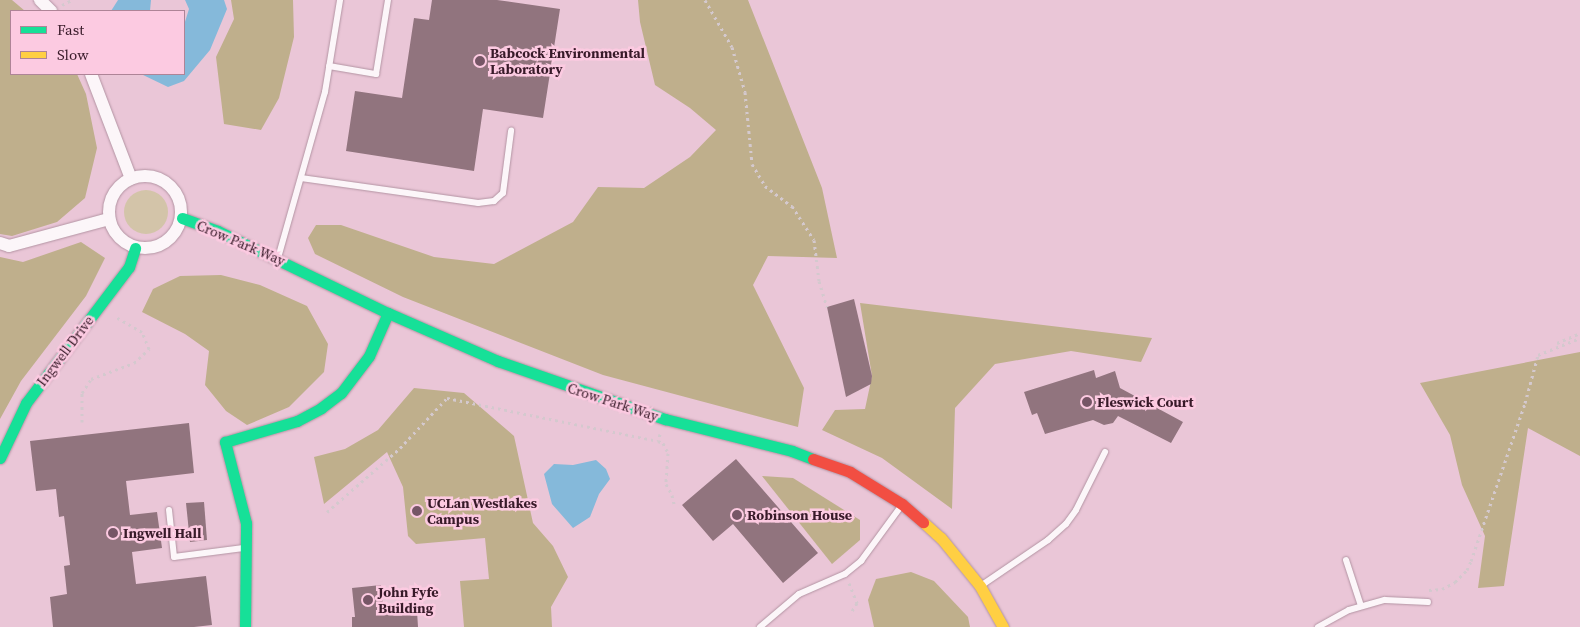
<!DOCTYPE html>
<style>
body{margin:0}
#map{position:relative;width:1580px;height:627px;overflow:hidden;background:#eac6d7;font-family:"Source Serif 4",serif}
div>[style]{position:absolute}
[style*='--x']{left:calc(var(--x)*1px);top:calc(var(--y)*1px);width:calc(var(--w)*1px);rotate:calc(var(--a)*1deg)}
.green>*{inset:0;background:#d3c4a9}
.round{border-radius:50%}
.forest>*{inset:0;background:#bfaf8c}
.water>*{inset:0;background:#85b9da}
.building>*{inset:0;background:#91747e}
.path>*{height:3px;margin-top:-1.5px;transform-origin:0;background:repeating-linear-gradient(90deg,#d4c9ce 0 2.5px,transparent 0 6.5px)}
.roads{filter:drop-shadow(0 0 1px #b394a3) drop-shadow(0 0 1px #b394a3)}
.lane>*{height:6px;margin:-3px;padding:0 3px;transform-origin:3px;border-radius:3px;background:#fcf6f9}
.street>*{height:12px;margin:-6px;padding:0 6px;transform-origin:6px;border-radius:6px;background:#fcf6f9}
.street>.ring{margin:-6px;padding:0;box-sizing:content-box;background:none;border:12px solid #fcf6f9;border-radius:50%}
.fast>*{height:11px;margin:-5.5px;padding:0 5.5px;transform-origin:5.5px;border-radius:5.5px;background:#16e098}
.slow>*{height:11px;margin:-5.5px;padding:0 5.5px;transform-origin:5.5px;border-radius:5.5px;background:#ffcf43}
.jam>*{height:11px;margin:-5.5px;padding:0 5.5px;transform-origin:5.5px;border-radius:5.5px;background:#f24e42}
.dots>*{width:14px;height:14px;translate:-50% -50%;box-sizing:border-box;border:2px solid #fccae1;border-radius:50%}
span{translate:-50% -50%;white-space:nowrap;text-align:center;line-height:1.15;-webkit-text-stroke:5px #fccae1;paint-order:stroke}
.poi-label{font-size:14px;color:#381a29;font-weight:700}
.left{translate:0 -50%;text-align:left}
.street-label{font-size:14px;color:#381a29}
.legend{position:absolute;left:10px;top:10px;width:175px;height:65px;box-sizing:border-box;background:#fccae1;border:1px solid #ae8497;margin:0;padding:6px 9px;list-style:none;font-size:15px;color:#381a29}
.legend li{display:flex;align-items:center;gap:10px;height:25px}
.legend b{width:25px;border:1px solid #ae8497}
</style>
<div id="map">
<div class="green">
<div class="round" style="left:124px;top:190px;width:44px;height:44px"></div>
</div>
<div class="forest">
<div style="clip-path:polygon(0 0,12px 0,25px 11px,11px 11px,11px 74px,77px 74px,86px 94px,97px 148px,85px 198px,57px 222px,12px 236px,0 234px)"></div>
<div style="clip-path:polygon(231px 0,293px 0,294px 37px,279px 98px,261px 130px,224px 124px,216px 57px,234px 19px)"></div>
<div style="clip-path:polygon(638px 0,748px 0,822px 188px,837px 258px,768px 256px,753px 285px,804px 388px,798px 427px,603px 375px,403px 297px,315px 254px,308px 238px,316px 225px,341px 225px,434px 257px,494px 264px,573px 222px,598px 187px,644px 188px,690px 157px,716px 130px,690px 108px,655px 85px,640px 22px)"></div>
<div style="clip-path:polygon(81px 242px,105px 258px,86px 296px,21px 381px,0 419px,0 257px,23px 262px)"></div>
<div style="clip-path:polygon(221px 275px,260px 285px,307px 306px,328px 344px,324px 372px,289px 407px,247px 425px,226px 411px,205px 385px,209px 351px,185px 334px,142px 312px,153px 289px,180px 276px)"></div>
<div style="clip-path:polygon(860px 303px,1152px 338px,1141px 362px,1071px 351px,995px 364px,955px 408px,952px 509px,882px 458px,822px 430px,835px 410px,865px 409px,872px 376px)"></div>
<div style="clip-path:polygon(1580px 352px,1580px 456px,1528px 428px,1504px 586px,1478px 588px,1485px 536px,1462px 485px,1450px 435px,1420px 383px)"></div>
<div style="clip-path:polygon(414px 388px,464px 393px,514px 436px,533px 523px,553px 546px,568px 577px,551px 607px,552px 627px,464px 627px,460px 581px,489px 579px,485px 538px,416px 544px,408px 536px,403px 487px,387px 452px,324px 504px,314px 457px,345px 449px,378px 430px)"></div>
<div style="clip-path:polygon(762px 476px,793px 478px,860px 520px,860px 540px,832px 564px)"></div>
<div style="clip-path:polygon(911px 572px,934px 581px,968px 617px,970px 627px,874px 627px,868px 600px,876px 579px)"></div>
</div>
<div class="water">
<div style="clip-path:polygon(118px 0,151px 0,150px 11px,111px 11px)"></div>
<div style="clip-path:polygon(185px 0,224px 0,227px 9px,210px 50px,184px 81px,168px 87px,141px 74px,184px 74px,184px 25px,189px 9px)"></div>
<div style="clip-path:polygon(596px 460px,606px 469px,610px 479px,599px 494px,590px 517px,573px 528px,552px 504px,544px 474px,554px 464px,573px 465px)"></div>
</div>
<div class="building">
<div style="clip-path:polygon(432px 0,497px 0,560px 9px,543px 118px,483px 109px,474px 171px,346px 151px,355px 91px,402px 98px,414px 18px,429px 20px)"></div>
<div style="clip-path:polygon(854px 299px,872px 376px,871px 384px,846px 397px,827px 307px)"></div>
<div style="clip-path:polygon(1094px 370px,1096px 378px,1115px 371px,1120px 388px,1183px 422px,1171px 443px,1118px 416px,1113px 423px,1104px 425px,1093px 420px,1045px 434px,1037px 413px,1032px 415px,1024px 392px)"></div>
<div style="clip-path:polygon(189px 423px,194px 473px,126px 481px,130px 515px,157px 512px,162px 548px,132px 552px,136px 584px,206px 576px,212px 625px,194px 627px,53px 627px,50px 597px,67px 594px,64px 566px,70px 565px,64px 516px,59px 517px,56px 489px,36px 491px,30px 441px)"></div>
<div style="clip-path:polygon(736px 459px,818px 553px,783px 583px,733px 524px,713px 541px,682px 505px)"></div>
<div style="clip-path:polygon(204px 502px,207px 540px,190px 542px,186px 503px)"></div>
<div style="clip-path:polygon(381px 585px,384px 614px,417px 611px,418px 627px,352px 627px,352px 617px,355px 617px,352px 588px)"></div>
</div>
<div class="path">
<div style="--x:705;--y:0;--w:54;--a:60.1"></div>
<div style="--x:732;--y:47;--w:47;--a:73.9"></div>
<div style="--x:745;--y:92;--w:72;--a:84.4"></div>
<div style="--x:752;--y:164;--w:26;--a:59"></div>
<div style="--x:765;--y:186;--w:34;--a:37"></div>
<div style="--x:792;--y:206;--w:40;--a:57.1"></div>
<div style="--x:814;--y:240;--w:41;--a:83"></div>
<div style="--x:819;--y:281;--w:27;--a:73"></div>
<div style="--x:62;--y:5;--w:11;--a:-27"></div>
<div style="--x:1557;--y:343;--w:25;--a:-23"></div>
<div style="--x:82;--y:422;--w:29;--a:-90"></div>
<div style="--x:82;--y:393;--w:17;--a:-57"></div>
<div style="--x:91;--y:379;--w:46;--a:-20.4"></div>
<div style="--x:134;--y:363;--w:21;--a:-43"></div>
<div style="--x:149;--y:349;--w:18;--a:-112"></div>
<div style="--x:142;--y:332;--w:32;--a:-150"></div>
<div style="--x:660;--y:434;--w:7;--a:106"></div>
<div style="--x:658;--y:441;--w:5;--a:22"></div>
<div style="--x:663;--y:443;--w:11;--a:63"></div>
<div style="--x:668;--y:453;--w:31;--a:94"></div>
<div style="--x:666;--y:484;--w:13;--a:61"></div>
<div style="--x:672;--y:495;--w:9;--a:77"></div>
<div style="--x:327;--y:512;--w:97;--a:-41.2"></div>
<div style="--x:400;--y:448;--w:69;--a:-46.8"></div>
<div style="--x:447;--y:398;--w:215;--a:11.5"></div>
<div style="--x:849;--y:583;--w:22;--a:68"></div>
<div style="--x:857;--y:603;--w:13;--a:122"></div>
<div style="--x:1429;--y:590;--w:13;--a:-4"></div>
<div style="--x:1442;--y:589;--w:15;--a:-28"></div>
<div style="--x:1455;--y:582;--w:17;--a:-45"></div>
<div style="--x:1467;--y:570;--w:10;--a:-66"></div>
<div style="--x:1471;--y:561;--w:167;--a:-71.1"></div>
<div style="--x:1525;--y:403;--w:50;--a:-74.8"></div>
<div style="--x:1538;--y:355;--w:45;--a:-22"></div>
</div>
<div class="roads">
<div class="lane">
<div style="--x:329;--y:66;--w:48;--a:9.7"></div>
<div style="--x:376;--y:74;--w:75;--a:-80.8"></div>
<div style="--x:301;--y:178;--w:179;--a:8"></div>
<div style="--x:478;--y:203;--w:16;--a:-7"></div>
<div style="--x:494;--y:201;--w:12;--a:-42"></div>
<div style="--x:503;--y:193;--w:63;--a:-82.6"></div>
<div style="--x:278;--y:258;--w:173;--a:-74.2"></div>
<div style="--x:325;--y:92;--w:93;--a:-80.7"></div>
<div style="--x:169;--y:510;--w:47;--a:83.9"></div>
<div style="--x:174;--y:557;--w:70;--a:-7.4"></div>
<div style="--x:1346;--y:560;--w:48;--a:71.9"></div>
<div style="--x:982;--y:585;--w:80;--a:-34.3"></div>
<div style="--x:1048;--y:540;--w:24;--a:-42"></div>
<div style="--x:1066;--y:524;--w:17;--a:-54"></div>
<div style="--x:1076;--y:510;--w:65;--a:-63.4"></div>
<div style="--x:760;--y:627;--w:51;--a:-40.2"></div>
<div style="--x:799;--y:594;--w:50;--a:-23.5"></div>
<div style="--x:845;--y:574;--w:21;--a:-39"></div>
<div style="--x:861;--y:561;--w:69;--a:-53.8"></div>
<div style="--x:1318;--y:627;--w:35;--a:-29"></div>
<div style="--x:1349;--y:610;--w:37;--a:-16"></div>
<div style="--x:1385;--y:600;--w:43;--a:2.7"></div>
</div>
<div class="street">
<div style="--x:40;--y:0;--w:16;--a:45"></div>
<div style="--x:91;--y:74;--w:112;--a:69.1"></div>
<div class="ring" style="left:109px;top:176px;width:60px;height:60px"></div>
<div style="--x:0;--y:243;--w:9;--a:18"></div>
<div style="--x:9;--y:246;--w:104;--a:-15.1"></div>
</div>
<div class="fast">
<div style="--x:182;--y:218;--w:38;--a:20"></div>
<div style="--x:218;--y:231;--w:189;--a:25.8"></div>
<div style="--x:388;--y:313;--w:120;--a:23.6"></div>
<div style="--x:498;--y:361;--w:177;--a:19.2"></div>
<div style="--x:665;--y:419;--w:131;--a:14.1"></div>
<div style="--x:792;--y:451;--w:22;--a:21"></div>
<div style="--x:0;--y:458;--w:61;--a:-64.7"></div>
<div style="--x:26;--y:403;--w:171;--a:-52.9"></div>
<div style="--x:129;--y:267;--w:20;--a:-72"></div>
<div style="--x:245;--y:627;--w:104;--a:-89.4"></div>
<div style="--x:246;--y:523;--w:84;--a:-104.5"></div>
<div style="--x:225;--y:442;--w:75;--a:-16.3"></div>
<div style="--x:297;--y:421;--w:27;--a:-28"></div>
<div style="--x:321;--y:408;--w:25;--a:-37"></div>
<div style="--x:341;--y:393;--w:46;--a:-52.9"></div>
<div style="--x:369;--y:356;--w:47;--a:-66.2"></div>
</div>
<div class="slow">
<div style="--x:923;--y:522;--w:24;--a:42"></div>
<div style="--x:941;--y:538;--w:62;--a:50.9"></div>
<div style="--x:980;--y:586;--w:47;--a:60.7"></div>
</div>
<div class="jam">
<div style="--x:813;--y:459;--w:39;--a:19"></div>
<div style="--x:850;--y:472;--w:61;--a:31.6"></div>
<div style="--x:902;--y:504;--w:28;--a:41"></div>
</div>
</div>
<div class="dots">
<div style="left:480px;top:61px;background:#765666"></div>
<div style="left:1087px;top:402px;background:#765666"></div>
<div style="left:417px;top:511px;background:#765666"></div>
<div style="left:737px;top:515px;background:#765666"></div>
<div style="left:113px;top:533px;background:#765666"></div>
<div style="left:368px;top:600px;background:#765666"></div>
</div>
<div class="poi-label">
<span class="left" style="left:490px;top:61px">Babcock Environmental<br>Laboratory</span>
<span class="left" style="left:1097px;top:402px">Fleswick Court</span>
<span class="left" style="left:427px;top:511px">UCLan Westlakes<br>Campus</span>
<span class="left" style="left:747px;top:515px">Robinson House</span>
<span class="left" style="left:123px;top:533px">Ingwell Hall</span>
<span class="left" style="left:378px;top:600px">John Fyfe<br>Building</span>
</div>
<div class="street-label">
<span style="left:241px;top:243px;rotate:23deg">Crow Park Way</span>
<span style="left:65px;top:351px;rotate:-53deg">Ingwell Drive</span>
<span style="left:613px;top:402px;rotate:18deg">Crow Park Way</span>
</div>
<ul class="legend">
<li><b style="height:6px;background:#16e098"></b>Fast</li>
<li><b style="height:6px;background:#ffcf43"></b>Slow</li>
</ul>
</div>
